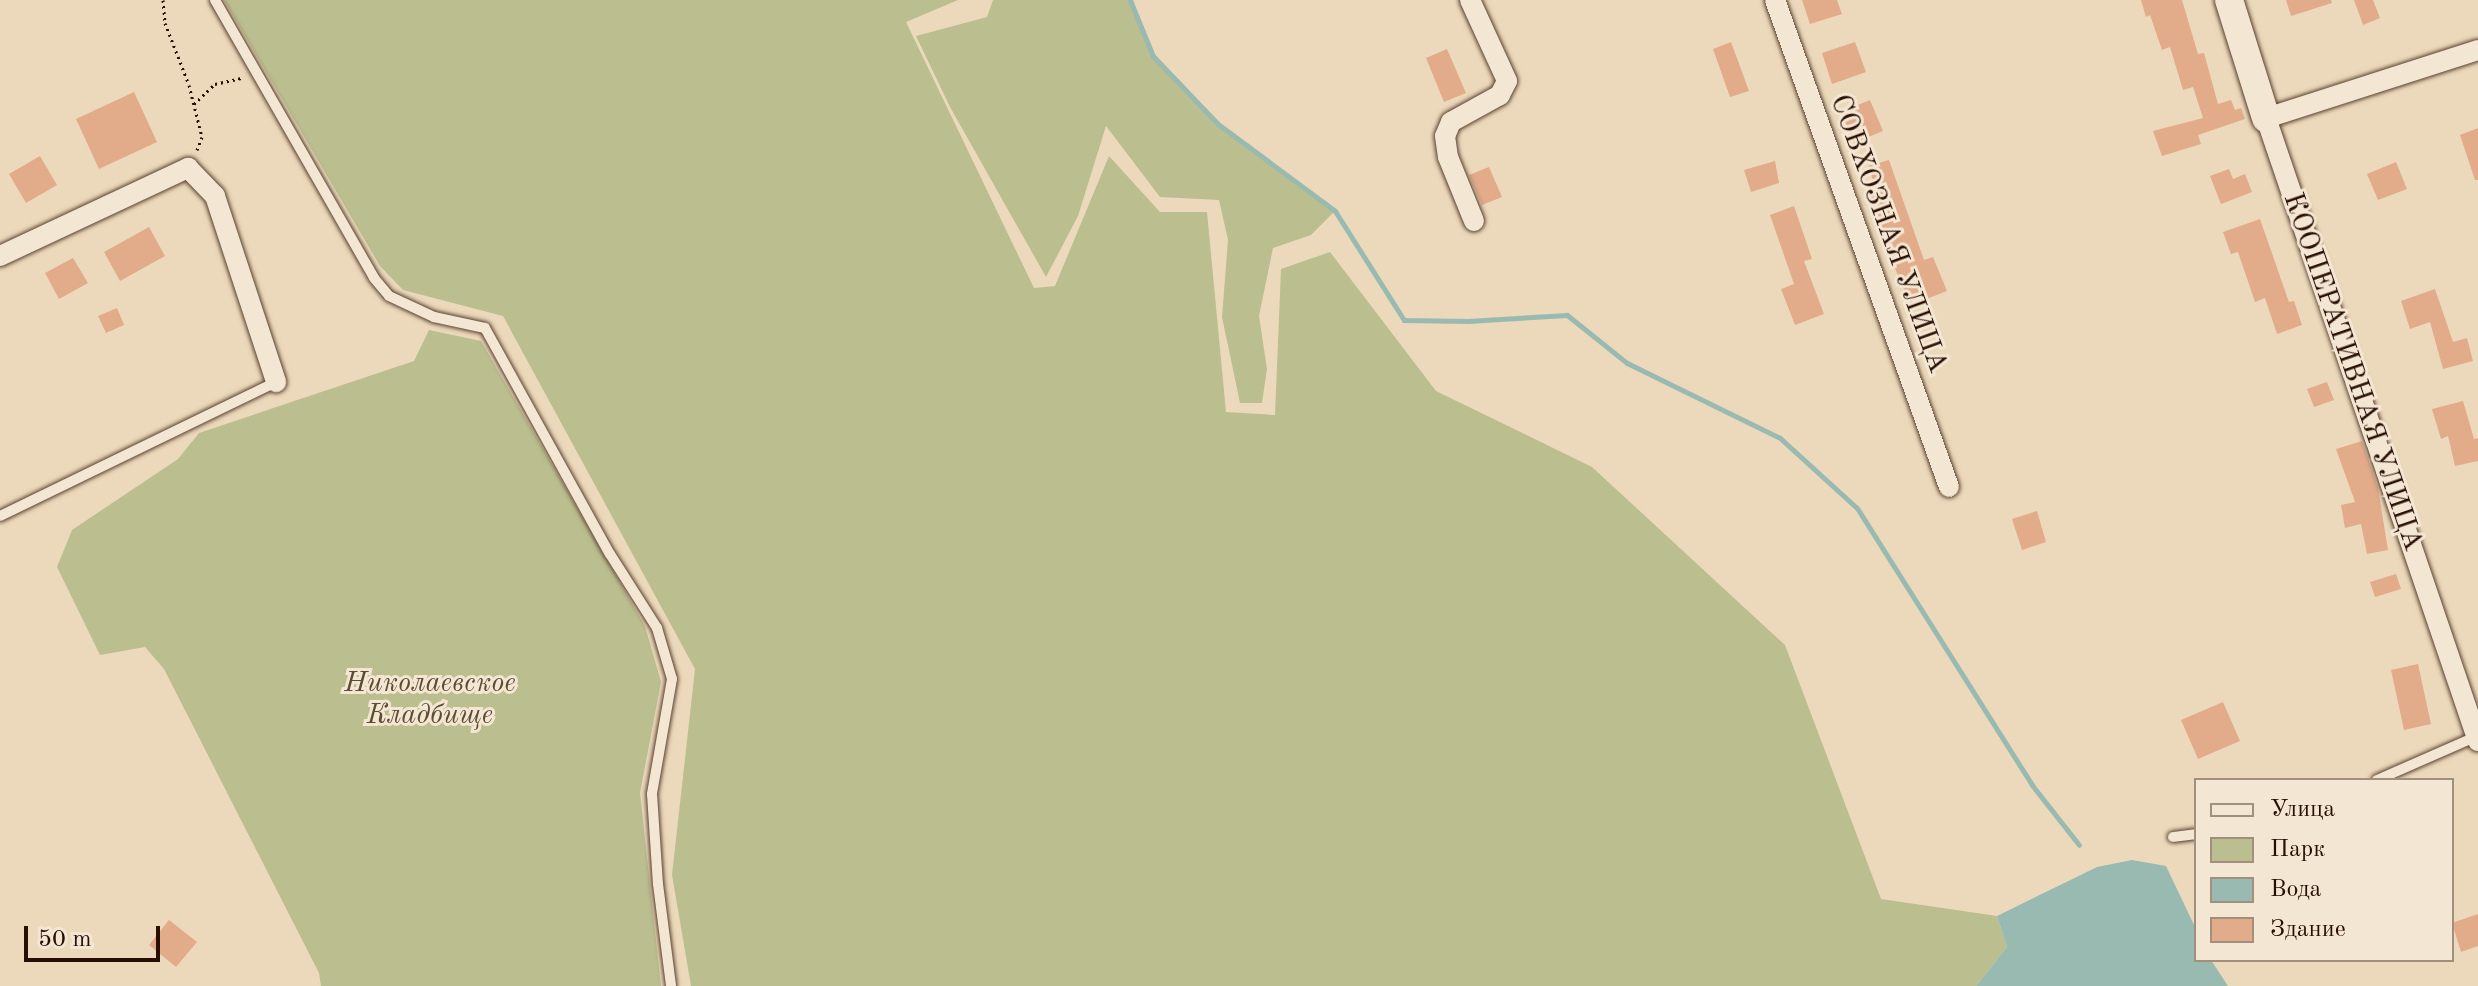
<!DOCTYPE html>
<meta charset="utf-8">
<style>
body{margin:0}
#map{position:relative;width:2478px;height:986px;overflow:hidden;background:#ecd9bb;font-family:"Old Standard TT",serif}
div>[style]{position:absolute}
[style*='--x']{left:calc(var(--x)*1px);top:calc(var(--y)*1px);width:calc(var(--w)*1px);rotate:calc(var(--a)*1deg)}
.green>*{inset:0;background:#bbbe8e}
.water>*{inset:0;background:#99bab1}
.stream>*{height:5px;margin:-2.5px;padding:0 2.5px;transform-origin:2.5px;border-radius:2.5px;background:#99bab1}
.building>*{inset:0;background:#e2ab8a}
.path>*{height:3px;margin-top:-1.5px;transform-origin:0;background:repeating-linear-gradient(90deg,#280e02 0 2px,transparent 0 6px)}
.roads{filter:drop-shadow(0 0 2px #594130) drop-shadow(0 0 2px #594130)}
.lane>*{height:10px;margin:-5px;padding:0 5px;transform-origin:5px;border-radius:5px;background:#f3e6d3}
.street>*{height:20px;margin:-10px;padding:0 10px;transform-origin:10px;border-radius:10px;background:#f3e6d3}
.secondary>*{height:28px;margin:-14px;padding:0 14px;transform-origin:14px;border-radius:14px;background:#f3e6d3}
span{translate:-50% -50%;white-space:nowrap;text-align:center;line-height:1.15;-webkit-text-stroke:6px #f3e6d3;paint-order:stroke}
.street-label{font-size:28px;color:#280e02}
.park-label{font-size:28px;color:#5b4c33;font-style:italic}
.legend{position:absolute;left:2194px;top:778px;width:260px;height:184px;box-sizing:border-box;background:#f3e6d3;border:2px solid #a2907f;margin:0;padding:10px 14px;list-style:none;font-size:24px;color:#280e02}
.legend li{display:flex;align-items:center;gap:16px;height:40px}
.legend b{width:40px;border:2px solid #a2907f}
.scale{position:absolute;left:24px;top:926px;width:136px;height:36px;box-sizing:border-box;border:4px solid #280e02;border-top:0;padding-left:10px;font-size:24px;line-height:28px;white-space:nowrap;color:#280e02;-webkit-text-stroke:6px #f3e6d3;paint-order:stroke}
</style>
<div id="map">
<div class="green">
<div style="clip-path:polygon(224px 0,958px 0,906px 22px,1034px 288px,1055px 286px,1109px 156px,1160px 212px,1207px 212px,1226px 412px,1275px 415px,1281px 269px,1330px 252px,1436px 391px,1592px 467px,1785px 645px,1881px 899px,1997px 916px,2007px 947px,1976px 986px,691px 986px,672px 875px,695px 669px,503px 316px,403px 290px,380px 266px)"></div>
<div style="clip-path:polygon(993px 0,1130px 0,1153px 56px,1218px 124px,1335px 211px,1311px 235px,1273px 248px,1259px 316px,1267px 369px,1262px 403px,1240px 403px,1222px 317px,1228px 240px,1219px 200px,1160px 197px,1106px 126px,1078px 216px,1046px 277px,950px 107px,916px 36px,987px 17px)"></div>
<div style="clip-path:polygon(429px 330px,481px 341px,645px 626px,661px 682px,640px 793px,661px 986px,321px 986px,319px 973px,164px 669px,145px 647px,100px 655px,57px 567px,72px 530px,178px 459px,199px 433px,414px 361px)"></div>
</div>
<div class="water">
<div style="clip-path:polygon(2132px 860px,2166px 866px,2196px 929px,2196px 960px,2211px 960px,2228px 986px,1976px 986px,2007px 947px,1997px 916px,2097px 867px)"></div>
</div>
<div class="stream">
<div style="--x:1130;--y:0;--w:61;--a:67.7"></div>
<div style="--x:1153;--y:56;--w:94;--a:46.3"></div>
<div style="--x:1218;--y:124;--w:146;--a:36.6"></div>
<div style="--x:1335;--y:211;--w:129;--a:57.7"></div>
<div style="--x:1404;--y:320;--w:64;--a:0.9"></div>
<div style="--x:1468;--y:321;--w:99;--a:-3.5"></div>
<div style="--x:1567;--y:315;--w:77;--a:38.7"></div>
<div style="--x:1627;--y:363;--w:170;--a:26.1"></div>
<div style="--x:1780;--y:438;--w:104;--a:42.3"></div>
<div style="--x:1857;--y:508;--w:328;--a:57.7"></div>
<div style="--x:2032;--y:785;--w:76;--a:51.9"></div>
</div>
<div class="building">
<div style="clip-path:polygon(1802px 0,1837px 0,1842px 14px,1810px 24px)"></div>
<div style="clip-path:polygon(2141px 0,2182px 0,2198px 54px,2204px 53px,2218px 104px,2231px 100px,2235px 110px,2241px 108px,2245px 119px,2198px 135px,2201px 144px,2162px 156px,2153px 131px,2203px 118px,2193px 87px,2183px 90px,2170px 47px,2162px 50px,2150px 15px,2146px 17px)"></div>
<div style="clip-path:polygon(2286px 0,2331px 0,2332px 3px,2291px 16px)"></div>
<div style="clip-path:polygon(2354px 0,2373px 0,2380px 18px,2363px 25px)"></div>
<div style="clip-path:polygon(1731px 42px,1749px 91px,1730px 97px,1713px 49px)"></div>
<div style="clip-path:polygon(1855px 42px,1866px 72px,1832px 84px,1822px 53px)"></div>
<div style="clip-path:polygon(1447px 49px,1466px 93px,1444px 102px,1426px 58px)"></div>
<div style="clip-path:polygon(134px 92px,157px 142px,99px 169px,76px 119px)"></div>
<div style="clip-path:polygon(1870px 100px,1883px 131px,1854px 143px,1841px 112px)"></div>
<div style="clip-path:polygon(2478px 128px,2478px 180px,2475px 180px,2460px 135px)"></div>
<div style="clip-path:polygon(40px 156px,57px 185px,26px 203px,9px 174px)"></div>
<div style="clip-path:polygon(1889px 160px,1924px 260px,1933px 257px,1947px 291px,1911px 305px,1886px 248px,1867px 182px,1873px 180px,1868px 166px)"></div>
<div style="clip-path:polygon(1775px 161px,1779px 183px,1751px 192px,1744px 170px)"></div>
<div style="clip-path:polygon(2396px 162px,2407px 189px,2378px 200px,2367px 174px)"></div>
<div style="clip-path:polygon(1489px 167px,1502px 197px,1482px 205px,1469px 175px)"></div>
<div style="clip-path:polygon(2229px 169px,2233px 179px,2245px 174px,2252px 192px,2221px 204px,2210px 176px)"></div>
<div style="clip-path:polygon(1794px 206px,1812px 259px,1804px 261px,1824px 314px,1795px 325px,1781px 289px,1794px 284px,1770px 215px)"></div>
<div style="clip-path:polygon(2260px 219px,2289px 302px,2294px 301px,2302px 325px,2277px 334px,2265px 298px,2255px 302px,2238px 252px,2231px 254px,2223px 232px)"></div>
<div style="clip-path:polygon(149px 227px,165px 256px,120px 281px,104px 252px)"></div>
<div style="clip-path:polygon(73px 258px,88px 283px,59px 299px,45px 273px)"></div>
<div style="clip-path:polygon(2435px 289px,2453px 342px,2467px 338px,2473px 361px,2443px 369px,2430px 322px,2410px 329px,2401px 301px)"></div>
<div style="clip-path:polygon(117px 308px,124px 325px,106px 333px,98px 316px)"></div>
<div style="clip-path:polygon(2327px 382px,2334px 400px,2314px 407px,2307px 389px)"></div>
<div style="clip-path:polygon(2463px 401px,2474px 439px,2478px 438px,2478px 461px,2455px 466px,2448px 436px,2441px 439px,2432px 409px)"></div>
<div style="clip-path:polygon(2362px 441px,2378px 488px,2388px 550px,2367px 554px,2361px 524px,2345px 528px,2341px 505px,2355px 502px,2336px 449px)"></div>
<div style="clip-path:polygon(2037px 511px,2046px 542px,2022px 550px,2012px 519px)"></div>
<div style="clip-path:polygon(2396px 574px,2401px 589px,2375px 597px,2370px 582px)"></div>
<div style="clip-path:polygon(2418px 664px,2431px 724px,2404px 730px,2391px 670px)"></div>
<div style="clip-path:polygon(2223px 702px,2240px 741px,2198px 759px,2181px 720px)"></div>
<div style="clip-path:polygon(2478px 914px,2478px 946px,2461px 952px,2452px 923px)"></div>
<div style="clip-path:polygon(169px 920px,197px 942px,176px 967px,149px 945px)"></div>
</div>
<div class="path">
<div style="--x:163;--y:0;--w:23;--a:85"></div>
<div style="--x:165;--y:23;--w:66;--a:68.8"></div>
<div style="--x:189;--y:85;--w:54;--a:76"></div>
<div style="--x:202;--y:137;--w:14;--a:111"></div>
<div style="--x:194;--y:104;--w:29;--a:-44"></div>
<div style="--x:215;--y:84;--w:28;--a:-13"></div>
</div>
<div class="roads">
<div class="lane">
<div style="--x:215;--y:0;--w:320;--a:60.2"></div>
<div style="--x:374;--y:278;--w:23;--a:50"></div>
<div style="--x:389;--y:296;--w:50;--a:25"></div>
<div style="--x:434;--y:317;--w:52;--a:12.2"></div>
<div style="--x:485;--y:328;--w:258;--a:61.1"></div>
<div style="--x:610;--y:554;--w:88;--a:57.6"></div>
<div style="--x:657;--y:628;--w:53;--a:73.6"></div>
<div style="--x:672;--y:679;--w:117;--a:99.9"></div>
<div style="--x:652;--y:794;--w:90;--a:86.2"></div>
<div style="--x:658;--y:884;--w:103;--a:82.7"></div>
<div style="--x:0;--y:516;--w:307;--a:-25.9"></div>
<div style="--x:2377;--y:780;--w:107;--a:-23.7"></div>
<div style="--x:2173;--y:837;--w:23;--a:-7"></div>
</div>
<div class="street">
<div style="--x:1470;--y:0;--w:89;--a:65.4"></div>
<div style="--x:1507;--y:81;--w:16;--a:117"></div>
<div style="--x:1500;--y:95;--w:56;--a:151.1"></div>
<div style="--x:1451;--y:122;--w:15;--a:113"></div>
<div style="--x:1445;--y:136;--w:21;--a:82"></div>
<div style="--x:1448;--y:157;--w:69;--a:67.9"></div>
<div style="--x:1775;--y:0;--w:517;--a:70.34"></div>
<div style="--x:2478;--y:50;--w:223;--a:162.2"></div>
<div style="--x:2266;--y:118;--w:658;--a:71.21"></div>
<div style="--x:0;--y:256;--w:208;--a:-25.1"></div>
<div style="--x:188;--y:168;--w:39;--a:46"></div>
<div style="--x:215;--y:196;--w:196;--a:71.8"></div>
</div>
<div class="secondary">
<div style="--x:2229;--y:0;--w:124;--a:72.6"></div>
</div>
</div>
<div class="street-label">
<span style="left:1888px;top:234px;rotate:70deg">СОВХОЗНАЯ УЛИЦА</span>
<span style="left:2352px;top:372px;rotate:71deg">КООПЕРАТИВНАЯ УЛИЦА</span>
</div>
<div class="park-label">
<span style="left:430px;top:700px">Николаевское<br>Кладбище</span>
</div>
<ul class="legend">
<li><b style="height:10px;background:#f3e6d3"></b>Улица</li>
<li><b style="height:22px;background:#bbbe8e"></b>Парк</li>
<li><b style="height:22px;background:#99bab1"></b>Вода</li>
<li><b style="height:22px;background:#e2ab8a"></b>Здание</li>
</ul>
<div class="scale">50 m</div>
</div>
